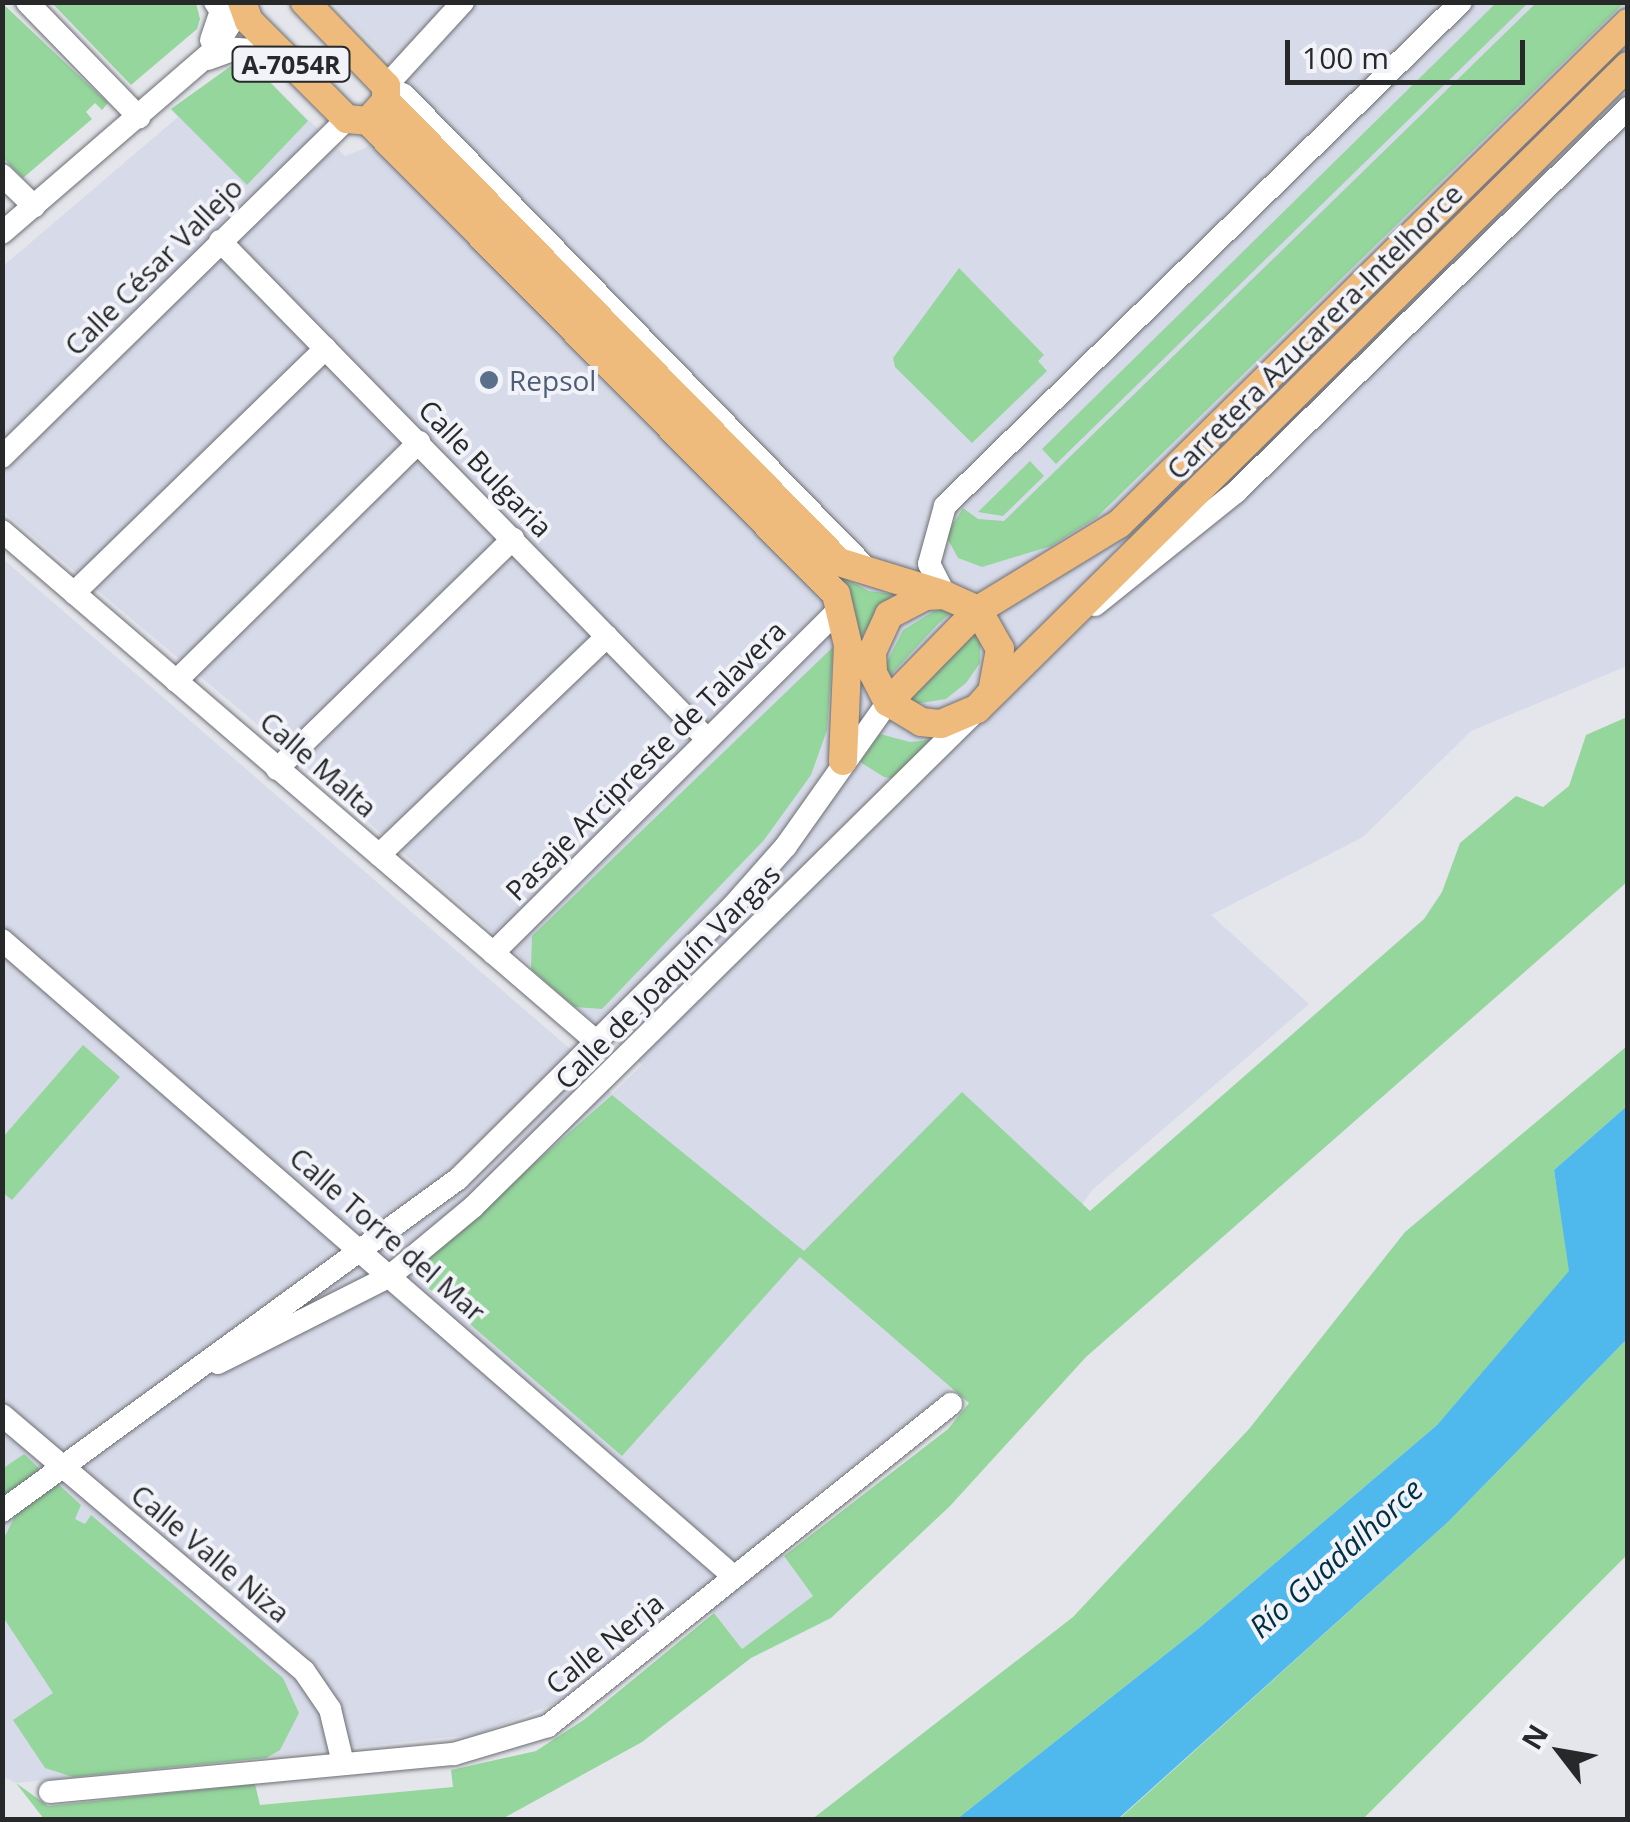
<!DOCTYPE html>
<meta charset="utf-8">
<style>
body{margin:0}
#map{position:relative;width:1630px;height:1822px;overflow:hidden;background:#e4e6ec;font-family:"Open Sans",sans-serif}
div>[style]{position:absolute}
[style*='--x']{left:calc(var(--x)*1px);top:calc(var(--y)*1px);width:calc(var(--w)*1px);rotate:calc(var(--a)*1deg)}
.built>*{inset:0;background:#d7dae8}
.green>*{inset:0;background:#95d69d}
.water>*{inset:0;background:#4fb9ed}
.roads{filter:drop-shadow(0 0 2px #6c6e73) drop-shadow(0 0 2px #6c6e73)}
.minor>*{height:22px;margin:-11px;padding:0 11px;transform-origin:11px;border-radius:11px;background:#fff}
.major>*{height:28px;margin:-14px;padding:0 14px;transform-origin:14px;border-radius:14px;background:#eebb7c}
.dots>*{width:28px;height:28px;translate:-50% -50%;box-sizing:border-box;border:5px solid #f1f3f9;border-radius:50%}
span{translate:-50% -50%;white-space:nowrap;text-align:center;line-height:1.15;-webkit-text-stroke:8px #f1f3f9;paint-order:stroke}
.shield-label span{padding:2px 8px;background:#f1f3f9;border:2px solid;border-radius:8px;-webkit-text-stroke-width:0}
.shield-label{font-size:25px;color:#27282a;font-weight:700}
.street-label{font-size:28px;color:#27282a}
.service-label{font-size:28px;color:#4e5e75}
.left{translate:0 -50%;text-align:left}
.water-label{font-size:30px;color:#002f44;font-style:italic}
.frame{position:absolute;inset:0;border:5px solid #27282a;pointer-events:none}
.north{position:absolute;left:1510px;top:1702px;width:100px;height:100px;-webkit-text-stroke:8px #f1f3f9;paint-order:stroke;rotate:301deg;font-size:28px;font-weight:700;line-height:40px;text-align:center;color:#27282a}
.north::after{content:'';display:block;margin:auto;width:35px;height:45px;background:#27282a;clip-path:polygon(50% 0,100% 100%,50% 72%,0 100%)}
.scale{position:absolute;left:1285px;top:40px;width:240px;height:45px;box-sizing:border-box;border:5px solid #27282a;border-top:0;padding-left:12px;font-size:30px;line-height:35px;white-space:nowrap;color:#27282a;-webkit-text-stroke:8px #f1f3f9;paint-order:stroke}
</style>
<div id="map">
<div class="built">
<div style="clip-path:polygon(333px 3px,1627px 3px,1627px 666px,1471px 731px,1363px 837px,1211px 915px,1309px 1004px,1092px 1190px,969px 1374px,796px 1510px,784px 1556px,813px 1596px,742px 1649px,714px 1613px,657px 1623px,560px 1701px,479px 1734px,16px 1783px,2px 1776px,3px 559px,577px 1055px,612px 1094px,642px 1065px,276px 740px,3px 511px,2px 267px,178px 117px,171px 109px,238px 61px,254px 66px,345px 156px,365px 148px,420px 94px)"></div>
</div>
<div class="green">
<div style="clip-path:polygon(2px 3px,108px 103px,102px 110px,95px 103px,86px 112px,92px 119px,23px 178px,3px 158px)"></div>
<div style="clip-path:polygon(52px 3px,196px 3px,200px 19px,197px 29px,131px 85px)"></div>
<div style="clip-path:polygon(1496px 3px,1528px 3px,1056px 464px,1042px 449px)"></div>
<div style="clip-path:polygon(1536px 3px,1624px 3px,1096px 518px,1051px 546px,982px 567px,958px 558px,946px 536px,963px 508px,978px 519px,1004px 521px)"></div>
<div style="clip-path:polygon(238px 61px,254px 66px,308px 121px,247px 185px,171px 109px)"></div>
<div style="clip-path:polygon(959px 268px,1044px 355px,1038px 361px,1047px 371px,972px 443px,895px 367px,893px 358px)"></div>
<div style="clip-path:polygon(1030px 461px,1044px 476px,1003px 516px,978px 512px)"></div>
<div style="clip-path:polygon(840px 576px,869px 591px,893px 594px,859px 639px)"></div>
<div style="clip-path:polygon(959px 606px,938px 624px,886px 680px,886px 664px,903px 630px,934px 611px)"></div>
<div style="clip-path:polygon(981px 624px,980px 663px,966px 683px,946px 699px,902px 706px)"></div>
<div style="clip-path:polygon(833px 647px,827px 730px,811px 775px,764px 840px,602px 1009px,575px 1007px,531px 969px,532px 936px)"></div>
<div style="clip-path:polygon(1627px 717px,1627px 882px,1086px 1357px,950px 1506px,831px 1618px,751px 1658px,642px 1742px,502px 1819px,44px 1819px,16px 1783px,48px 1806px,255px 1784px,260px 1805px,453px 1787px,451px 1770px,536px 1751px,585px 1719px,714px 1613px,742px 1649px,813px 1596px,784px 1556px,948px 1429px,969px 1403px,800px 1257px,622px 1456px,425px 1285px,432px 1276px,423px 1269px,415px 1277px,413px 1270px,612px 1095px,804px 1251px,962px 1092px,1090px 1211px,1424px 919px,1442px 892px,1460px 843px,1516px 796px,1543px 807px,1569px 786px,1586px 735px)"></div>
<div style="clip-path:polygon(880px 734px,910px 742px,930px 740px,892px 778px,884px 777px,860px 762px)"></div>
<div style="clip-path:polygon(83px 1045px,120px 1077px,12px 1200px,3px 1193px,3px 1137px)"></div>
<div style="clip-path:polygon(1627px 1046px,1627px 1106px,1554px 1170px,1570px 1271px,1437px 1425px,1199px 1628px,957px 1819px,811px 1820px,1073px 1617px,1249px 1429px,1405px 1232px)"></div>
<div style="clip-path:polygon(1627px 1339px,1627px 1555px,1363px 1819px,1118px 1820px,1448px 1522px)"></div>
<div style="clip-path:polygon(24px 1454px,41px 1470px,3px 1497px,2px 1469px)"></div>
<div style="clip-path:polygon(57px 1483px,81px 1505px,75px 1519px,85px 1524px,91px 1515px,283px 1678px,299px 1713px,280px 1750px,266px 1758px,73px 1777px,45px 1768px,13px 1720px,53px 1693px,3px 1617px,2px 1542px,17px 1512px)"></div>
</div>
<div class="water">
<div style="clip-path:polygon(1627px 1106px,1627px 1339px,1448px 1522px,1118px 1819px,957px 1819px,1199px 1628px,1437px 1425px,1569px 1271px,1554px 1170px)"></div>
</div>
<div class="roads">
<div class="minor">
<div style="--x:27;--y:2;--w:161;--a:45.8"></div>
<div style="--x:463;--y:2;--w:114;--a:132.5"></div>
<div style="--x:386;--y:86;--w:20;--a:27"></div>
<div style="--x:404;--y:95;--w:671;--a:45.66"></div>
<div style="--x:211;--y:40;--w:31;--a:-71"></div>
<div style="--x:221;--y:11;--w:11;--a:-124"></div>
<div style="--x:208;--y:59;--w:30;--a:-20"></div>
<div style="--x:236;--y:49;--w:42;--a:2.7"></div>
<div style="--x:2;--y:175;--w:45;--a:44.1"></div>
<div style="--x:2;--y:233;--w:279;--a:-40.8"></div>
<div style="--x:213;--y:51;--w:56;--a:-57.4"></div>
<div style="--x:220;--y:241;--w:697;--a:45.64"></div>
<div style="--x:2;--y:457;--w:483;--a:-44.4"></div>
<div style="--x:2;--y:531;--w:784;--a:40.66"></div>
<div style="--x:74;--y:593;--w:351;--a:-44.2"></div>
<div style="--x:945;--y:595;--w:35;--a:-117"></div>
<div style="--x:929;--y:564;--w:60;--a:-74.6"></div>
<div style="--x:945;--y:506;--w:721;--a:-44.33"></div>
<div style="--x:1095;--y:605;--w:181;--a:-38.7"></div>
<div style="--x:1236;--y:492;--w:549;--a:-44.41"></div>
<div style="--x:176;--y:681;--w:341;--a:-44.5"></div>
<div style="--x:277;--y:769;--w:330;--a:-44.3"></div>
<div style="--x:379;--y:855;--w:316;--a:-43.8"></div>
<div style="--x:2;--y:940;--w:968;--a:41.02"></div>
<div style="--x:493;--y:953;--w:487;--a:-44.8"></div>
<div style="--x:218;--y:1363;--w:193;--a:-26.8"></div>
<div style="--x:390;--y:1276;--w:108;--a:-39.7"></div>
<div style="--x:473;--y:1207;--w:702;--a:-44.6"></div>
<div style="--x:2;--y:1415;--w:396;--a:40.3"></div>
<div style="--x:304;--y:1671;--w:46;--a:55.6"></div>
<div style="--x:330;--y:1709;--w:56;--a:76.5"></div>
<div style="--x:2;--y:1511;--w:564;--a:-36.06"></div>
<div style="--x:458;--y:1179;--w:386;--a:-44.8"></div>
<div style="--x:732;--y:907;--w:81;--a:-48.5"></div>
<div style="--x:786;--y:846;--w:176;--a:-54.7"></div>
<div style="--x:50;--y:1792;--w:406;--a:-5.4"></div>
<div style="--x:454;--y:1754;--w:98;--a:-16.6"></div>
<div style="--x:548;--y:1726;--w:516;--a:-38.63"></div>
</div>
<div class="major">
<div style="--x:242;--y:2;--w:20;--a:70"></div>
<div style="--x:249;--y:21;--w:139;--a:45"></div>
<div style="--x:347;--y:119;--w:21;--a:5"></div>
<div style="--x:368;--y:121;--w:27;--a:-48"></div>
<div style="--x:386;--y:101;--w:15;--a:-90"></div>
<div style="--x:386;--y:86;--w:117;--a:-134"></div>
<div style="--x:386;--y:101;--w:646;--a:45.5"></div>
<div style="--x:839;--y:562;--w:105;--a:17.2"></div>
<div style="--x:368;--y:121;--w:665;--a:45.3"></div>
<div style="--x:836;--y:594;--w:52;--a:76.8"></div>
<div style="--x:848;--y:645;--w:116;--a:92.5"></div>
<div style="--x:888;--y:702;--w:129;--a:-45.6"></div>
<div style="--x:978;--y:610;--w:165;--a:-31.4"></div>
<div style="--x:1119;--y:524;--w:714;--a:-44.55"></div>
<div style="--x:977;--y:709;--w:23;--a:-49"></div>
<div style="--x:992;--y:692;--w:44;--a:-79.5"></div>
<div style="--x:1000;--y:649;--w:45;--a:-119.4"></div>
<div style="--x:978;--y:610;--w:36;--a:-156"></div>
<div style="--x:945;--y:595;--w:20;--a:177"></div>
<div style="--x:925;--y:596;--w:41;--a:152.2"></div>
<div style="--x:889;--y:615;--w:41;--a:114.7"></div>
<div style="--x:872;--y:652;--w:21;--a:87"></div>
<div style="--x:873;--y:673;--w:33;--a:63"></div>
<div style="--x:888;--y:702;--w:39;--a:31"></div>
<div style="--x:921;--y:722;--w:20;--a:6"></div>
<div style="--x:941;--y:724;--w:39;--a:-23"></div>
<div style="--x:977;--y:709;--w:915;--a:-44.65"></div>
</div>
</div>
<div class="dots">
<div style="left:489px;top:380px;background:#5c6f8a"></div>
</div>
<div class="shield-label">
<span style="left:291px;top:64px">A-7054R</span>
</div>
<div class="street-label">
<span style="left:153px;top:266px;rotate:-45deg">Calle César Vallejo</span>
<span style="left:1314px;top:331px;rotate:-45deg">Carretera Azucarera-Intelhorce</span>
<span style="left:486px;top:468px;rotate:46deg">Calle Bulgaria</span>
<span style="left:645px;top:760px;rotate:-45deg">Pasaje Arcipreste de Talavera</span>
<span style="left:319px;top:764px;rotate:41deg">Calle Malta</span>
<span style="left:667px;top:976px;rotate:-45deg">Calle de Joaquín Vargas</span>
<span style="left:388px;top:1234px;rotate:41deg">Calle Torre del Mar</span>
<span style="left:211px;top:1553px;rotate:40deg">Calle Valle Niza</span>
<span style="left:604px;top:1643px;rotate:-39deg">Calle Nerja</span>
</div>
<div class="service-label">
<span class="left" style="left:509px;top:380px">Repsol</span>
</div>
<div class="water-label">
<span style="left:1336px;top:1558px;rotate:-42deg">Río Guadalhorce</span>
</div>
<div class="frame"></div>
<div class="north">N</div>
<div class="scale">100 m</div>
</div>
